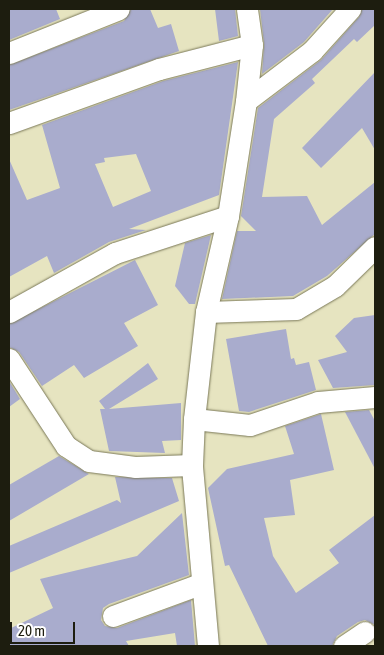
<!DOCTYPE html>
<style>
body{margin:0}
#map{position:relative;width:384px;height:655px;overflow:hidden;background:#e6e4c0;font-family:"Asap Condensed",sans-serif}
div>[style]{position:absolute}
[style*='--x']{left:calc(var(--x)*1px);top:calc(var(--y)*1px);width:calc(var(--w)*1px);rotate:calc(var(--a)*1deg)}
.building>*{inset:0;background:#a9accd}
.roads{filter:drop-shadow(0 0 1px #7a7857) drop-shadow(0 0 1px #7a7857)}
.minor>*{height:21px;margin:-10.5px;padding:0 10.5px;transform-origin:10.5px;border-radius:10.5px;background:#fff}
span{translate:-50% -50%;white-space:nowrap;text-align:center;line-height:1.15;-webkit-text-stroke:5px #fff;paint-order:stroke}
.frame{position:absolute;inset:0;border:10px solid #1d1d0f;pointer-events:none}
.scale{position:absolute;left:10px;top:622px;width:65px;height:22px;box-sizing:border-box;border:2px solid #1d1d0f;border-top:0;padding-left:6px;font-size:15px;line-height:18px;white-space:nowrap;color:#1d1d0f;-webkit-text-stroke:4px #fff;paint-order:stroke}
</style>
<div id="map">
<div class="building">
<div style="clip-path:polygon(9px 9px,56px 9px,60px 19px,9px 40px)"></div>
<div style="clip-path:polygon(131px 9px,150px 9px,158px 28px,171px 24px,179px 51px,9px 110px,9px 65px,124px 21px)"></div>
<div style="clip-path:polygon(215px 9px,235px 9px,238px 36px,219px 41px)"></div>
<div style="clip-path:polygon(260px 9px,333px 9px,304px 42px,262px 74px,264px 44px)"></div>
<div style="clip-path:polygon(362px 9px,375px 9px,375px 25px,357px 42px,354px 39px,312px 79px,315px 83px,274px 119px,262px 197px,307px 196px,322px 225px,375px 182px,375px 234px,327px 276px,293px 296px,222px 299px,237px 231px,256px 231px,241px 216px,258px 108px,321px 60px,359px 17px)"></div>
<div style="clip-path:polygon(evenodd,238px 62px,219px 195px,129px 229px,146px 230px,109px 242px,54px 273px,47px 256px,9px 277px,9px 159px,27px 200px,60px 188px,42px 125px,163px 81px,238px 62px,136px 154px,151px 191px,113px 207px,95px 164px,105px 162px,104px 158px,136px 154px)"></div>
<div style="clip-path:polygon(375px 72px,375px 150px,362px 128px,321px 168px,302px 148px)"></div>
<div style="clip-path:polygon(211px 235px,195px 304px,189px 304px,175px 286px,185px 243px)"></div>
<div style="clip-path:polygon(135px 260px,158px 305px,124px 323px,138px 346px,84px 378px,74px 365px,42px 386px,19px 352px,9px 347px,9px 324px)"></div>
<div style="clip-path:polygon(375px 315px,375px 385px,333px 388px,318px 360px,347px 352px,335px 336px,354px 318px)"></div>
<div style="clip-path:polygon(286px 329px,291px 359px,294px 358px,296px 365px,309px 362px,316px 390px,249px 412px,239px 411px,226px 339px)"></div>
<div style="clip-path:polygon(148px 363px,158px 379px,109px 409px,181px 403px,181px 440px,162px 441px,165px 453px,109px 451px,100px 409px,105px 409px,99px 401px)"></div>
<div style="clip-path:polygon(9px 381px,20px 399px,9px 407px)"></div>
<div style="clip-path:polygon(369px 410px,375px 421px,375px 469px,345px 412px)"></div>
<div style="clip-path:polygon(321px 414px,334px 470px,290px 480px,295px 515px,264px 518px,273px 556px,296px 593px,339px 563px,329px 550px,375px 515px,375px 625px,365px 620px,358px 622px,337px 636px,332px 646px,268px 646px,229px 565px,225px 566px,208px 488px,227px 469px,294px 454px,285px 426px)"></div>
<div style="clip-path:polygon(59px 456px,89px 474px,9px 521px,9px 485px)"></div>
<div style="clip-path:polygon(115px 477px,172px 478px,179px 501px,9px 573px,9px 546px,117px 500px,121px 503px)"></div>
<div style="clip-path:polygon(182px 513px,189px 575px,109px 604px,103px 608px,101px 620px,105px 626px,117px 628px,191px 600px,195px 646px,177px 646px,175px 633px,126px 641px,129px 646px,9px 646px,9px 629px,53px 608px,40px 579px,137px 556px)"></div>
</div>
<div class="roads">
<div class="minor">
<div style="--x:9;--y:53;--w:118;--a:-21.8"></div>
<div style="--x:246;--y:101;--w:83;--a:-37.1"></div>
<div style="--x:312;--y:51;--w:57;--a:-47.9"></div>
<div style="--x:9;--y:123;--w:159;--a:-19.8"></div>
<div style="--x:159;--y:69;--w:96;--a:-14.5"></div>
<div style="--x:9;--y:312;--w:121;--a:-29.1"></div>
<div style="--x:115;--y:253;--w:119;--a:-18.1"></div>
<div style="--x:206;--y:312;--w:90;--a:-1.9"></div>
<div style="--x:296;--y:309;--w:45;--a:-30.5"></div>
<div style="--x:335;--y:286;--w:56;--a:-44.3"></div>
<div style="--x:9;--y:359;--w:104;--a:56.8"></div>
<div style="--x:66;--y:446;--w:27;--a:33"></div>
<div style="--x:89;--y:461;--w:46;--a:7.4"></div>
<div style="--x:135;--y:467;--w:57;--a:-2"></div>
<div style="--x:194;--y:419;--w:56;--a:6.1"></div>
<div style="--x:250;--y:425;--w:72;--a:-18.7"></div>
<div style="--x:318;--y:402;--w:57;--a:-5"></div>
<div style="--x:113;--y:616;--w:93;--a:-20.2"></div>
<div style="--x:208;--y:646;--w:182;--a:-95.1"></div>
<div style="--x:192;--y:465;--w:46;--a:-87.5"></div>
<div style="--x:194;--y:419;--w:108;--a:-83.6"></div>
<div style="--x:206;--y:312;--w:98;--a:-77.1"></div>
<div style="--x:228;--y:216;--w:116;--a:-81.1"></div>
<div style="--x:246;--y:101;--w:56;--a:-83.9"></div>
<div style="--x:252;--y:45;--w:36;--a:-98"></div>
<div style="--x:344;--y:646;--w:25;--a:-34"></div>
</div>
</div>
<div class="frame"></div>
<div class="scale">20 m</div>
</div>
